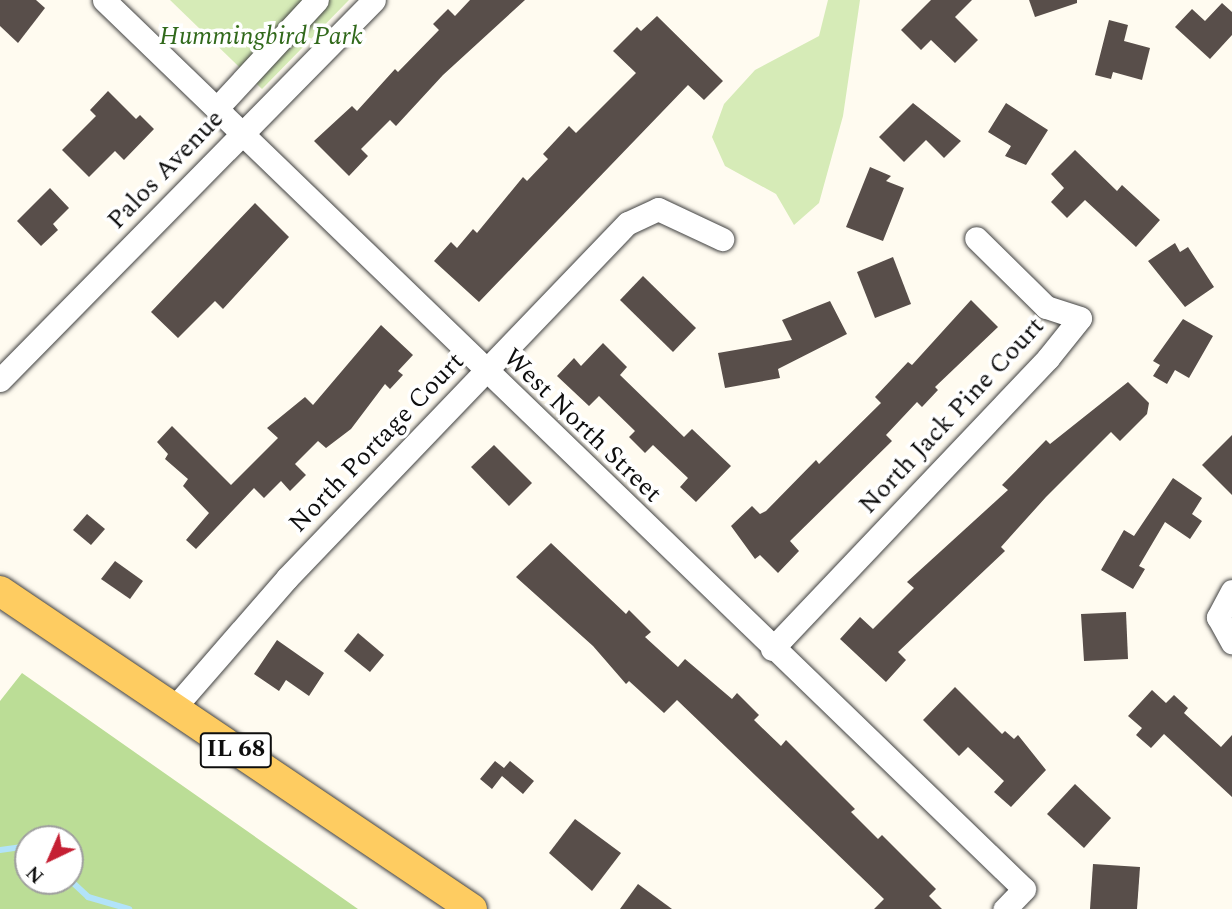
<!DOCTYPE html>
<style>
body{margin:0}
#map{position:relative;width:1232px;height:909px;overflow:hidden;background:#fffbf0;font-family:Spectral,serif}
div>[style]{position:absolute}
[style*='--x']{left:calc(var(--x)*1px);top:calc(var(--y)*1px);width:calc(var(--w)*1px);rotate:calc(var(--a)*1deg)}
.green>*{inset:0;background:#d6ebb7}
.forest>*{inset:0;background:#bbdd96}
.stream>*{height:6px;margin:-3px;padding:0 3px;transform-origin:3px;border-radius:3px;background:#b2e3f9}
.building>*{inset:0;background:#584e4a}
.roads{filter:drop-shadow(0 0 2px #414141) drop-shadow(0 0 2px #414141)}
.minor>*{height:23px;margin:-11.5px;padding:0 11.5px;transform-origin:11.5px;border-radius:11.5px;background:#fff}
.major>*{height:30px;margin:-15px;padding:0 15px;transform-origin:15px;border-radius:15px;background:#fecc61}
span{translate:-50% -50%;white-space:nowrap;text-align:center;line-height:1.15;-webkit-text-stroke:7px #fff;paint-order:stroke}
.shield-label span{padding:2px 5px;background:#fff;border:2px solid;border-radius:5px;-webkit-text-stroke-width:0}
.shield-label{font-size:24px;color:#0e0e0e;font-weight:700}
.park-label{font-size:26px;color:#31691b;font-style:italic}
.street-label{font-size:26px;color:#0e0e0e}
.north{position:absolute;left:14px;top:825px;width:70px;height:70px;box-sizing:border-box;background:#fff;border:2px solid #9f9f9f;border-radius:50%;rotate:224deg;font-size:19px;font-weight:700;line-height:28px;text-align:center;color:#0e0e0e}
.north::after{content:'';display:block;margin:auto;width:24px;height:32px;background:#c52034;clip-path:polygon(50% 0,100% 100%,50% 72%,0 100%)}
</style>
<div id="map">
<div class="green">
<div style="clip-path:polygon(170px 0,349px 0,262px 89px)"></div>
<div style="clip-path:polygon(828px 0,860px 0,843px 116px,819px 203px,794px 225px,776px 194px,725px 166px,712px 137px,724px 104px,755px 70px,819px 36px)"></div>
</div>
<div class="forest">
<div style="clip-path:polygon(evenodd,22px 673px,358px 909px,0 909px,0 701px,22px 673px,28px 839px,70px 839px,70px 881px,28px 881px,28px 839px)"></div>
</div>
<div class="stream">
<div style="--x:0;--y:850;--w:28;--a:-8"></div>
<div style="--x:70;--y:880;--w:25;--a:43"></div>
<div style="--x:88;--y:897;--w:43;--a:16.3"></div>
</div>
<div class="building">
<div style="clip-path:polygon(0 0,36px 0,45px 8px,18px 43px,0 26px)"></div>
<div style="clip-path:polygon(470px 0,525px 0,443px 75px,396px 126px,390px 120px,361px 149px,368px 156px,349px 176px,314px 141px,352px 106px,357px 111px,395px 69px,398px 72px,439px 30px,433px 24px,448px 9px,455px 16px)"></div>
<div style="clip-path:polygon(931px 0,972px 0,955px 17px,978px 40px,955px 63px,931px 40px,921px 50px,901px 30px)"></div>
<div style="clip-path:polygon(1029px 0,1077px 0,1077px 3px,1035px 17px)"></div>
<div style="clip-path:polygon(1222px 3px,1232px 12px,1232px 35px,1210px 59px,1175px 27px,1192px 9px,1205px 21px)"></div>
<div style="clip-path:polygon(657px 16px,723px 81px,704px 100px,688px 85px,479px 302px,434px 261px,451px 242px,457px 248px,473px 229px,477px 233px,523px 177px,527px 181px,548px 159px,543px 154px,569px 126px,576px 133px,636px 73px,613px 51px,637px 27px,641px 31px)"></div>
<div style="clip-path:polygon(1109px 20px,1128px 25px,1124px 41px,1150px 48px,1142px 80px,1113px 72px,1111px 79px,1095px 75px)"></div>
<div style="clip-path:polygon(108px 91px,136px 119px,140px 115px,154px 129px,124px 160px,115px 151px,89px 177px,62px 150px,96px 116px,90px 110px)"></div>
<div style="clip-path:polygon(913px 103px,961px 141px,944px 158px,926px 140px,904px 162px,879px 137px)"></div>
<div style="clip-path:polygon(1006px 103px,1048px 130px,1026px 165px,1005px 156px,1011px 146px,988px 132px)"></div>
<div style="clip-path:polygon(1075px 150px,1117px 191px,1122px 185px,1160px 220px,1136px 247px,1085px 200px,1067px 218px,1051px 202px,1064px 188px,1051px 174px)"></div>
<div style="clip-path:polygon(870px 167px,891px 176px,886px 181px,904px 188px,883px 241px,846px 227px)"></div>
<div style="clip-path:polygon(50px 188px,69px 208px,53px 224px,58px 230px,41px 246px,17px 221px)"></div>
<div style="clip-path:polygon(255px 203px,289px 237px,223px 309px,215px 301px,178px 338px,151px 312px)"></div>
<div style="clip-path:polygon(1175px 243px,1180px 252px,1188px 247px,1214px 287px,1185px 307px,1148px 261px)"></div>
<div style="clip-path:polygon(893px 257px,911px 304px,875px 318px,857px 272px)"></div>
<div style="clip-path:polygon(643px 276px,696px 328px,673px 352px,620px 300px)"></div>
<div style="clip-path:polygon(971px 300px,998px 327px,935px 387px,938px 390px,922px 407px,917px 402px,886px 435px,892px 441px,790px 541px,799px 551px,778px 573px,760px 555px,755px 559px,731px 526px,752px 506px,760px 514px,766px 511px,816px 460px,819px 464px,881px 403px,875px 397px,908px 362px,912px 365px)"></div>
<div style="clip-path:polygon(830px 301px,847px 334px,778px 369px,780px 378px,725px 388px,718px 353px,792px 340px,782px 320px)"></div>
<div style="clip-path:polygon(1183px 319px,1213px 336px,1189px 378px,1175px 370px,1167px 384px,1153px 376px,1160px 365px,1153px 361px)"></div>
<div style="clip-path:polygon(381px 325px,413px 355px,398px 371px,403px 375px,390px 389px,385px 384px,351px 429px,326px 448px,318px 441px,295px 464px,306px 475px,290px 491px,281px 481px,264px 498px,254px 488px,196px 549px,186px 540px,209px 513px,183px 486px,188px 479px,165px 459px,168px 454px,157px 442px,172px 426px,231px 485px,278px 438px,267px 428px,305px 397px,313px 405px)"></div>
<div style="clip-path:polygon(603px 343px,627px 367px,620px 375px,684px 437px,692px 429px,731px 466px,696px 502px,680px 487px,688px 478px,653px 445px,645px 453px,629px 437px,635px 431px,599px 396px,589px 406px,557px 376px,574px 358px,581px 366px)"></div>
<div style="clip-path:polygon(1128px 382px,1149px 403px,1147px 414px,1120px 441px,1111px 432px,1046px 497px,1001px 547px,1005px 551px,898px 652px,906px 660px,886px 682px,840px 639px,860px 617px,873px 629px,914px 588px,907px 582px,1008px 490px,1002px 485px,1046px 440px,1050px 444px)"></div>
<div style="clip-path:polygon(1232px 435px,1232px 495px,1202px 465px)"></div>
<div style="clip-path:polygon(494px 445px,532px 483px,509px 506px,471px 467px)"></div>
<div style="clip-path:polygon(1173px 478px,1202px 498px,1192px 514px,1202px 521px,1190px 539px,1165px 522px,1139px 566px,1145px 569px,1133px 589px,1101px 570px,1124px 530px,1134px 536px)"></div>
<div style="clip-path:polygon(87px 514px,105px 529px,91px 545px,73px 530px)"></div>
<div style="clip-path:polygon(551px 543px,626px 614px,629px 610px,651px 632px,645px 637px,678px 667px,685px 659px,732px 699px,737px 693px,759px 715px,754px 720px,781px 746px,786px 740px,855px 809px,851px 812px,878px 839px,882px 835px,936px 889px,929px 896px,942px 909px,874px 909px,884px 899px,677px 700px,664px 713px,629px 681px,626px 684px,593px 646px,516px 577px)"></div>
<div style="clip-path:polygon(115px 561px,143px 581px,130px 599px,101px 579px)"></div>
<div style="clip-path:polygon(1126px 612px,1128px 659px,1084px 661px,1081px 614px)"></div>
<div style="clip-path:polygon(358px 633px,384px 655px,370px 672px,344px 651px)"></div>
<div style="clip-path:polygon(277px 640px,324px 673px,309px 696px,286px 680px,279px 691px,254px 674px)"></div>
<div style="clip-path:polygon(955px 687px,1002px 734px,1005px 731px,1014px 739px,1018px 735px,1046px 770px,1011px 807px,994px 792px,1004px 781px,968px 747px,959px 756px,923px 720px)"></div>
<div style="clip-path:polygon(1152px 690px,1166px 703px,1174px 695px,1188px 708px,1184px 713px,1221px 747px,1232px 735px,1232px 797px,1164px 734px,1151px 748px,1136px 735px,1142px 728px,1128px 716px)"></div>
<div style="clip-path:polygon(495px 761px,504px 768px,510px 761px,534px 781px,523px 794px,502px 776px,492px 789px,480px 779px)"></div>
<div style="clip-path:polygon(1075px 784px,1111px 818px,1084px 848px,1047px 814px)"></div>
<div style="clip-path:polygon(575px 819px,621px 853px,592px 891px,549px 853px)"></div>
<div style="clip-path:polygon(1093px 864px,1140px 867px,1137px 909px,1090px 909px)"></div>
<div style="clip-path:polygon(638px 884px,672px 909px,620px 909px)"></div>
</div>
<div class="roads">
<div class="minor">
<div style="--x:104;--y:0;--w:1279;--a:44.02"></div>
<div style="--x:1024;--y:889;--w:28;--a:134"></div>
<div style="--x:217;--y:108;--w:147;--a:-47.2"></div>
<div style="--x:0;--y:380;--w:533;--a:-45.46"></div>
<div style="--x:1232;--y:591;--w:30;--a:118"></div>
<div style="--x:1218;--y:617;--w:29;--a:61"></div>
<div style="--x:772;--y:649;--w:401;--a:-46.5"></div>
<div style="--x:1048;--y:358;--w:51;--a:-51.3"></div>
<div style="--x:1080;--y:318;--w:36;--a:-162"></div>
<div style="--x:1046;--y:307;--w:98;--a:-135.4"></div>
<div style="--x:174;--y:708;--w:172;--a:-49"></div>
<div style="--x:287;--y:578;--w:492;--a:-46.2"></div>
<div style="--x:628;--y:223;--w:33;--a:-25"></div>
<div style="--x:658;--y:209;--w:71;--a:25.1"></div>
</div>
<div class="major">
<div style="--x:0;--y:591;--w:569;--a:33.97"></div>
</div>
</div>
<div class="shield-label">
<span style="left:236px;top:750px">IL 68</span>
</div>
<div class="park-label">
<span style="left:261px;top:37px">Hummingbird Park</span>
</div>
<div class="street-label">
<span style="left:166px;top:170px;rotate:-46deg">Palos Avenue</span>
<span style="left:952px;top:416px;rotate:-47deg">North Jack Pine Court</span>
<span style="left:582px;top:426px;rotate:44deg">West North Street</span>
<span style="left:377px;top:443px;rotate:-46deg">North Portage Court</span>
</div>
<div class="north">N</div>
</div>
